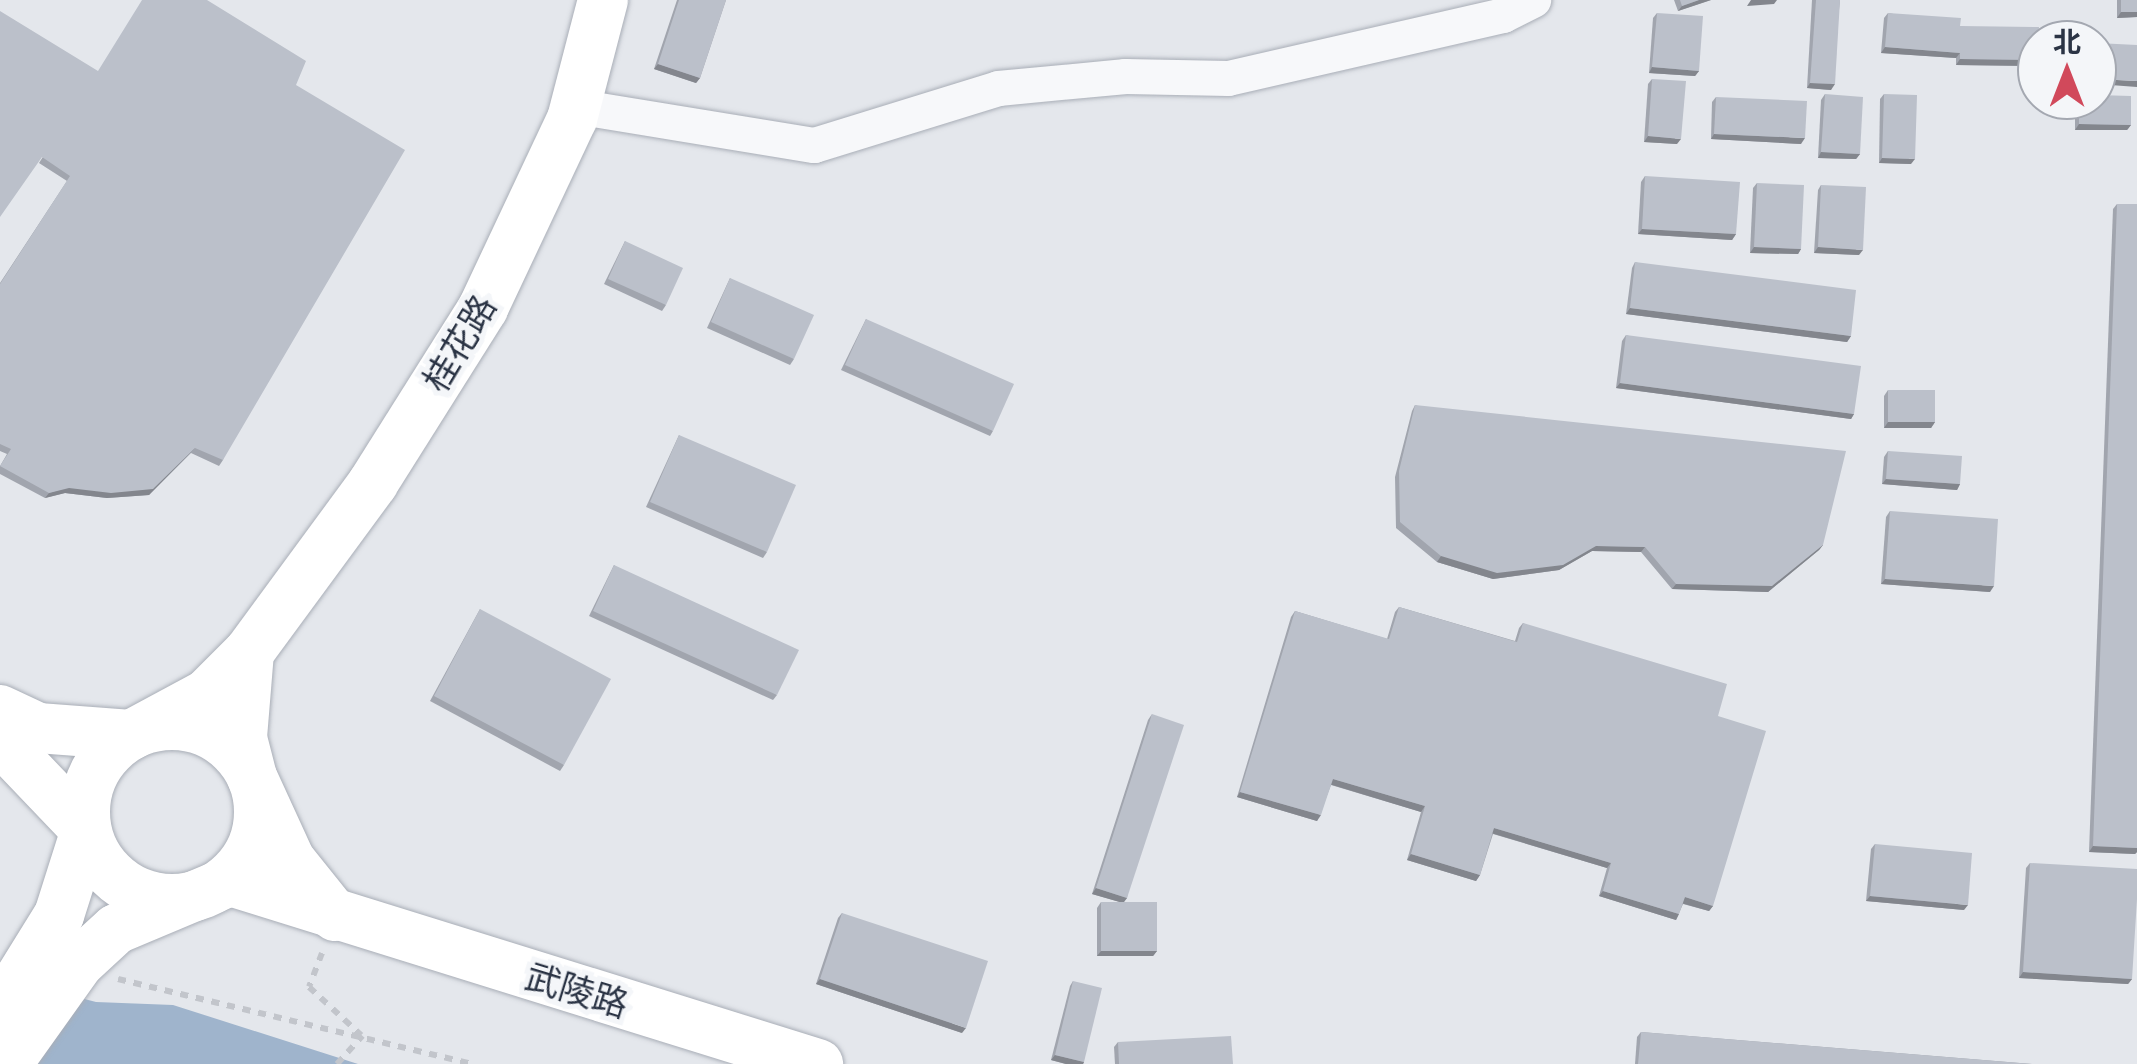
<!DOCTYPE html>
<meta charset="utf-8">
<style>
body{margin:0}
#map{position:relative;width:2137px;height:1064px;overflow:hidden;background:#e4e7ec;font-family:Ubuntu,"Noto Sans SC",sans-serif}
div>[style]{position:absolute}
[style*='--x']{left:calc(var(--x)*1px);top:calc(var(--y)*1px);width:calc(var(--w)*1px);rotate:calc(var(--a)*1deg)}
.water>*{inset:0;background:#9fb4cc}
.path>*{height:6px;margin-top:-3px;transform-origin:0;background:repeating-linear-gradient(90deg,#c2c5cb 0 8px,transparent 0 16px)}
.roads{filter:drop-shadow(0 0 2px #a9aeb7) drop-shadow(0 0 2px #a9aeb7)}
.street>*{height:35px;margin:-17.5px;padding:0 17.5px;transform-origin:17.5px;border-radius:17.5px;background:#f7f8fa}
.secondary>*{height:50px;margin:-25px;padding:0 25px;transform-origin:25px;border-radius:25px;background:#fff}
.secondary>.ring{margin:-25px;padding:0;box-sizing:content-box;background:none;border:50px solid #fff;border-radius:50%}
.wall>*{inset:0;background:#a1a5ae}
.shaded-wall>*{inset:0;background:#83868d}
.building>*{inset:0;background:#bbc0ca}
span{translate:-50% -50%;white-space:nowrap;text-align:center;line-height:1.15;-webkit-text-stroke:10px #f4f6f9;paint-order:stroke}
.street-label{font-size:35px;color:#2b3445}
.north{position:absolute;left:2017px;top:20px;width:100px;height:100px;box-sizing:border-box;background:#f4f6f9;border:2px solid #a4a8b1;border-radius:50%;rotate:0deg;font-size:28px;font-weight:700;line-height:40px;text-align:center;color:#2b3445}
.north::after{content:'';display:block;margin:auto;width:35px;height:45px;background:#d1495b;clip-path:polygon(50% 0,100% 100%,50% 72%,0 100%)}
</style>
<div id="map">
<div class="water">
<div style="clip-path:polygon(0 977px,96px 1002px,173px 1005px,358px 1064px,0 1064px)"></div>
</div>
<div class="path">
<div style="--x:322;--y:953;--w:36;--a:111"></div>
<div style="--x:309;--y:987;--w:71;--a:42.7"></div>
<div style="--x:118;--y:979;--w:363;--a:13.5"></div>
<div style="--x:337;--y:1064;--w:38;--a:-48"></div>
</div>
<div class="roads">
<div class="street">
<div style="--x:575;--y:106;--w:242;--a:9.3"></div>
<div style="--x:814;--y:145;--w:193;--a:-17.2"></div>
<div style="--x:998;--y:88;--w:128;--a:-5.4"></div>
<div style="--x:1125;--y:76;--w:103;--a:1.1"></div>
<div style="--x:1228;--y:78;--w:282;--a:-12.9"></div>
<div style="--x:1503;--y:15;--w:34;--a:-27"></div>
</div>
<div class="secondary">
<div style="--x:249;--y:652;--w:86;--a:94.7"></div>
<div style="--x:242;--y:738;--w:40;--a:75.6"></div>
<div style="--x:252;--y:777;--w:91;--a:65.4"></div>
<div style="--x:290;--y:860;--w:72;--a:51.2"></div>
<div style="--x:0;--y:710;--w:42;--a:25.3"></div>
<div style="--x:38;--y:728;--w:93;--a:4.3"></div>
<div style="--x:131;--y:735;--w:86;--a:-28.3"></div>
<div style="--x:207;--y:694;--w:59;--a:-45"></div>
<div style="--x:249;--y:652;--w:210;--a:-53.7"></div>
<div style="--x:373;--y:483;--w:207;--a:-57.8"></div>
<div style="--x:483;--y:308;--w:209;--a:-64.8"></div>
<div style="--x:572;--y:119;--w:123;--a:-75.4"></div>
<div class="ring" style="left:85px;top:725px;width:124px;height:124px"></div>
<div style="--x:0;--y:740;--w:124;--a:46.3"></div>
<div style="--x:86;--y:830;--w:89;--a:107.6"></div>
<div style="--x:59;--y:915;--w:112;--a:121.8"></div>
<div style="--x:7;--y:1064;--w:124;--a:-54.5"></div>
<div style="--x:79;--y:963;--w:50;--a:-42.6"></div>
<div style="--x:116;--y:929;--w:124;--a:-22.8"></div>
<div style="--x:230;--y:881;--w:616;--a:17.29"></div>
</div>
</div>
<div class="wall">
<div style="clip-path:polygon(677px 0,726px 0,700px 78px,696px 83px,654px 69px)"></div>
<div style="clip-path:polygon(1674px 0,1711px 0,1678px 11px)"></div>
<div style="clip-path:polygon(1812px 0,1840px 0,1831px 90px,1807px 88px)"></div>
<div style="clip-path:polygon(2117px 0,2137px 0,2137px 17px,2117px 18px)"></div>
<div style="clip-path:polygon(1657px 13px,1699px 71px,1695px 76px,1649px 73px,1653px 18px)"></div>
<div style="clip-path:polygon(1888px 13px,2037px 40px,2037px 63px,2035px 66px,1956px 65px,1956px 58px,1881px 53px,1884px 18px)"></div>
<div style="clip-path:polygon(98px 71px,296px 85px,223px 460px,219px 466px,191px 453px,149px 495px,107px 498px,65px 493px,45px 498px,0 474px,0 466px,7px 454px,0 451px,0 283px,67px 181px,39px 163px)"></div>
<div style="clip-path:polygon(1652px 79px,1677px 144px,1644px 142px,1648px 84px)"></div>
<div style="clip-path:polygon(1825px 94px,1860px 154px,1856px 159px,1818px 158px,1821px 100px)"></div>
<div style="clip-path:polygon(1884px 94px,1911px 164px,1879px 163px,1880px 99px)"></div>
<div style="clip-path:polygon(1716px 97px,1801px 144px,1711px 139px,1712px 102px)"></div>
<div style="clip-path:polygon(2075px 100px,2097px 100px,2131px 125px,2127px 130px,2075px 130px)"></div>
<div style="clip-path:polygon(1645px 176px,1736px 234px,1732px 240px,1638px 234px,1641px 182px)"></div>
<div style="clip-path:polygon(1757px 183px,1801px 249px,1798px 254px,1750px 253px,1753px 188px)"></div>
<div style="clip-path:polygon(1821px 185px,1859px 255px,1814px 253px,1818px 190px)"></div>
<div style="clip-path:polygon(2117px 204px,2137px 204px,2137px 852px,2135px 854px,2089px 852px,2113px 209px)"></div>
<div style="clip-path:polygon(625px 241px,666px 305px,662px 311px,604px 284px)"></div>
<div style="clip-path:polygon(1635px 262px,1851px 336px,1847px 342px,1626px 314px,1632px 268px)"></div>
<div style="clip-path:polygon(730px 278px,794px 359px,790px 365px,707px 328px)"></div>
<div style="clip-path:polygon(866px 319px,993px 431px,990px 436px,841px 370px)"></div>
<div style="clip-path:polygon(1626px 335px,1854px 414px,1851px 419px,1616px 388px,1622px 341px)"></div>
<div style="clip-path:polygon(1888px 390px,1935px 422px,1931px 428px,1884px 428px,1884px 396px)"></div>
<div style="clip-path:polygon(1415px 405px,1823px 545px,1819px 550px,1768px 592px,1672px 589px,1641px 552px,1592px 551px,1559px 570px,1493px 579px,1437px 562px,1396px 528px,1395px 477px,1412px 411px)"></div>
<div style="clip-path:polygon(679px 435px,767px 552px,763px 558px,646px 507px)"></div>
<div style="clip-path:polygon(1888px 451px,1960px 484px,1957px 490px,1882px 484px,1884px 457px)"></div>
<div style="clip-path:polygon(1890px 511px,1990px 592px,1881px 584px,1886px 517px)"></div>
<div style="clip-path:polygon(614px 565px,777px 695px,773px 700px,589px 616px)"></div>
<div style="clip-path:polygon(1399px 607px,1515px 641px,1519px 628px,1523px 623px,1718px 716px,1713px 906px,1709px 911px,1683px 904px,1676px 920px,1599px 896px,1607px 868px,1493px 834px,1480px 875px,1476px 881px,1407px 860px,1421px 812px,1331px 785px,1317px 821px,1237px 797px,1291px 617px,1295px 611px,1387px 639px,1395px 612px)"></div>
<div style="clip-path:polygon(480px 609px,564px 765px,560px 771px,430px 701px)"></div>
<div style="clip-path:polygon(1152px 714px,1127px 898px,1124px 902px,1157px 951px,1153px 956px,1097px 956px,1097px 908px,1101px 902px,1120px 902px,1092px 894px,1148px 720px)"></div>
<div style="clip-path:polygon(1875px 844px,1964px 910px,1866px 901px,1871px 849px)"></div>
<div style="clip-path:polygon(2030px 863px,2132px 979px,2128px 984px,2019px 978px,2026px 868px)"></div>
<div style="clip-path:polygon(842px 913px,962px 1033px,816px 984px,838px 918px)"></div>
<div style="clip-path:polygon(1073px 981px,1084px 1062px,1083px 1064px,1066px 1064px,1051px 1060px,1070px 986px)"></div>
<div style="clip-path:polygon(1641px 1032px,2032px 1064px,1635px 1064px,1637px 1037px)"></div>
<div style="clip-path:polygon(1118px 1042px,1233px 1064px,1115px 1064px,1114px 1047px)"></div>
</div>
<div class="shaded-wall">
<div style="clip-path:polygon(1699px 0,1711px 0,1678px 11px,1682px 6px)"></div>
<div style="clip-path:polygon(1751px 0,1777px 0,1774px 4px,1747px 6px)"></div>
<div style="clip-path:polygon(2121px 12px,2137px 12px,2137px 17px,2117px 18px)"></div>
<div style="clip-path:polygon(1885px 47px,1960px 53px,1956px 58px,1881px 53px)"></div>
<div style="clip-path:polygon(1960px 59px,2037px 60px,2037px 63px,2035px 66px,1956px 65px)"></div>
<div style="clip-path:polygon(658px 64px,700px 78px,696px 83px,654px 69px)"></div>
<div style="clip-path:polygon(1652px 67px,1699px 71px,1695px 76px,1649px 73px)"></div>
<div style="clip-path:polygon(2097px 79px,2137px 81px,2137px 87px,2097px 84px)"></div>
<div style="clip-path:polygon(1810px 83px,1835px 84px,1831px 90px,1807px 88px)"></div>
<div style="clip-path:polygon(2079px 124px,2131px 125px,2127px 130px,2075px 130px)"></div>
<div style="clip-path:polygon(1714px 134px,1805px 138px,1801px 144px,1711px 139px)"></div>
<div style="clip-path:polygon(1648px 136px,1681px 139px,1677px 144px,1644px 142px)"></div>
<div style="clip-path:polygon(1821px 152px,1860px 154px,1856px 159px,1818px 158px)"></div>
<div style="clip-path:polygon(1882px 158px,1915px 159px,1911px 164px,1879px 163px)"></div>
<div style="clip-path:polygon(1642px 229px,1736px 234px,1732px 240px,1638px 234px)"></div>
<div style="clip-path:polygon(1754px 247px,1801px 249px,1798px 254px,1750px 253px)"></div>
<div style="clip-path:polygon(1818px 247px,1863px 250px,1859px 255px,1814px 253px)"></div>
<div style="clip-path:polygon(1630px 308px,1851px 336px,1847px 342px,1626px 314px)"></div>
<div style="clip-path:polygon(1620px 383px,1854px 414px,1851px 419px,1616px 388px)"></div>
<div style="clip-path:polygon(1888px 422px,1935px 422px,1931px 428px,1884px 428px)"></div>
<div style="clip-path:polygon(195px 448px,149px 495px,107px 498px,65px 493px,45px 498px,49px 493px)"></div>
<div style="clip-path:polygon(1886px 479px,1960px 484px,1957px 490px,1882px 484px)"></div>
<div style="clip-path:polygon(1823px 545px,1819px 550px,1768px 592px,1672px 589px,1676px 584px)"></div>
<div style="clip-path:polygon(1596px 546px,1645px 547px,1641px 552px,1592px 551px,1559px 570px,1493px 579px,1437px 562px,1441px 556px)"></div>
<div style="clip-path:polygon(1885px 579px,1994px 586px,1990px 592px,1881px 584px)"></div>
<div style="clip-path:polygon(1333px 779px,1425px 806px,1421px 812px,1329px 784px)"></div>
<div style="clip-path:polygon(1240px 792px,1321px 815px,1317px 821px,1237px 797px)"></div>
<div style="clip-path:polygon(1494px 828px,1611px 863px,1607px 868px,1491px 833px)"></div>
<div style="clip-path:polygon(2093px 846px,2137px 848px,2137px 852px,2135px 854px,2089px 852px)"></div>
<div style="clip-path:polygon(1411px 854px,1480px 875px,1476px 881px,1407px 860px)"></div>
<div style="clip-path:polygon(1096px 888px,1127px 898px,1123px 903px,1092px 894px)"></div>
<div style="clip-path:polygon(1603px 891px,1679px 914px,1676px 920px,1599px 896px)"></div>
<div style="clip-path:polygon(1870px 896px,1968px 905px,1964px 910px,1866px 901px)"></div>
<div style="clip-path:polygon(1685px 897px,1713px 906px,1709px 911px,1681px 903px)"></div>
<div style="clip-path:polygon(1101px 951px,1157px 951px,1153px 956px,1097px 956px)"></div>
<div style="clip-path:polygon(2023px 972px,2132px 979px,2128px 984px,2019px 978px)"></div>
<div style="clip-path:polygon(820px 979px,966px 1028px,962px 1033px,816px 984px)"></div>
<div style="clip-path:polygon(1055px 1055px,1084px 1062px,1083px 1064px,1066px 1064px,1051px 1060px)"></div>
</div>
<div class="building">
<div style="clip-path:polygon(142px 0,207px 0,306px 61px,296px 85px,405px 150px,223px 460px,195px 448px,153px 489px,111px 493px,69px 488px,49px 493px,0 466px,11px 449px,0 444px,0 284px,70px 176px,42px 157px,0 217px,0 11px,98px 71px)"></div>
<div style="clip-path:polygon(679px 0,726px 0,700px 78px,658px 64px)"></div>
<div style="clip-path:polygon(1680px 0,1699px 0,1682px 6px)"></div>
<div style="clip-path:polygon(1816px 0,1840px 0,1835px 84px,1810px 83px)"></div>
<div style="clip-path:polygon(2121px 0,2137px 0,2137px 12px,2121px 12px)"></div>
<div style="clip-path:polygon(1657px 13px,1703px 16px,1699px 71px,1652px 67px)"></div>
<div style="clip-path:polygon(1888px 13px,1961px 18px,1960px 26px,2039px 27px,2037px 60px,1960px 59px,1960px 53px,1885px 47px)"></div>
<div style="clip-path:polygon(2097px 43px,2137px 45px,2137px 81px,2097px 79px)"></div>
<div style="clip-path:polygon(1652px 79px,1686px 81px,1681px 139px,1648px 136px)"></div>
<div style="clip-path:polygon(1825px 94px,1863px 97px,1860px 154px,1821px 152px)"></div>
<div style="clip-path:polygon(1884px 94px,1917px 95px,1915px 159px,1882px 158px)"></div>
<div style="clip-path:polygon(2097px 95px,2131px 96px,2131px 125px,2079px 124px,2079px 100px,2097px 100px)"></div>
<div style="clip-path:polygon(1716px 97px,1807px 101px,1805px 138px,1714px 134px)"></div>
<div style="clip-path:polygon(1645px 176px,1740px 182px,1736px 234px,1642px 229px)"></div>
<div style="clip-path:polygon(1757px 183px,1804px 185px,1801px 249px,1754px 247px)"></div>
<div style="clip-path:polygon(1821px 185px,1866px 187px,1863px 250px,1818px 247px)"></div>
<div style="clip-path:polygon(2117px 204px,2137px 204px,2137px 848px,2093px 846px)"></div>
<div style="clip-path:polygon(625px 241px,683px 268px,666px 305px,608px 279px)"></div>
<div style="clip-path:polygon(1635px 262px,1856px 290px,1851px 336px,1630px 308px)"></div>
<div style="clip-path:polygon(730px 278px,814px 315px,794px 359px,711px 322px)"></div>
<div style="clip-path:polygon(866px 319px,1014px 384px,993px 431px,845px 365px)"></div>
<div style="clip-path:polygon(1626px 335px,1861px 366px,1854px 414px,1620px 383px)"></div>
<div style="clip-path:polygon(1888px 390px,1935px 390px,1935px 422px,1888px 422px)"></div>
<div style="clip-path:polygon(1415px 405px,1846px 451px,1823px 545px,1772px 586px,1676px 584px,1645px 547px,1596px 546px,1563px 565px,1497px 573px,1441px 556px,1400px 522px,1399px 471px)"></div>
<div style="clip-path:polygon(679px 435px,796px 485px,767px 552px,650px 502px)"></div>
<div style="clip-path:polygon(1888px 451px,1962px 456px,1960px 484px,1886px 479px)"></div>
<div style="clip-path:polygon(1890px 511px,1998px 519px,1994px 586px,1885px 579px)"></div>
<div style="clip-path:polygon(614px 565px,799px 650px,777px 695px,593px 611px)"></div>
<div style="clip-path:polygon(1399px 607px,1517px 642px,1523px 623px,1727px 684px,1718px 716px,1766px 731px,1713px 906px,1685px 897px,1679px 914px,1603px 891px,1611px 863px,1494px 828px,1480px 875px,1411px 854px,1425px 806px,1333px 779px,1321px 815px,1240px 792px,1295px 611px,1389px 639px)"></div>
<div style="clip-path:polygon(480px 609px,611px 679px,564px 765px,434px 696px)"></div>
<div style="clip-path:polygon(1152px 714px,1184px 725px,1127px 898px,1096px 888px)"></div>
<div style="clip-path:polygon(1875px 844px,1972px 853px,1968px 905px,1870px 896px)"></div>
<div style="clip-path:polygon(2030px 863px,2137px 869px,2137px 899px,2132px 979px,2023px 972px)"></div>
<div style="clip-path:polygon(1101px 902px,1157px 902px,1157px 951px,1101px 951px)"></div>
<div style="clip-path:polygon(842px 913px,988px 961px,966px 1028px,820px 979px)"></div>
<div style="clip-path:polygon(1073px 981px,1102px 988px,1084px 1062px,1055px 1055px)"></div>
<div style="clip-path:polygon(1641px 1032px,2032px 1064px,1638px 1064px)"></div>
<div style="clip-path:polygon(1231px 1036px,1233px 1064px,1119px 1064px,1118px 1042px)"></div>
</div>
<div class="street-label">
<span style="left:459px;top:343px;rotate:-59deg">桂花路</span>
<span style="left:577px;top:990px;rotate:17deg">武陵路</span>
</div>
<div class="north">北</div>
</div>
